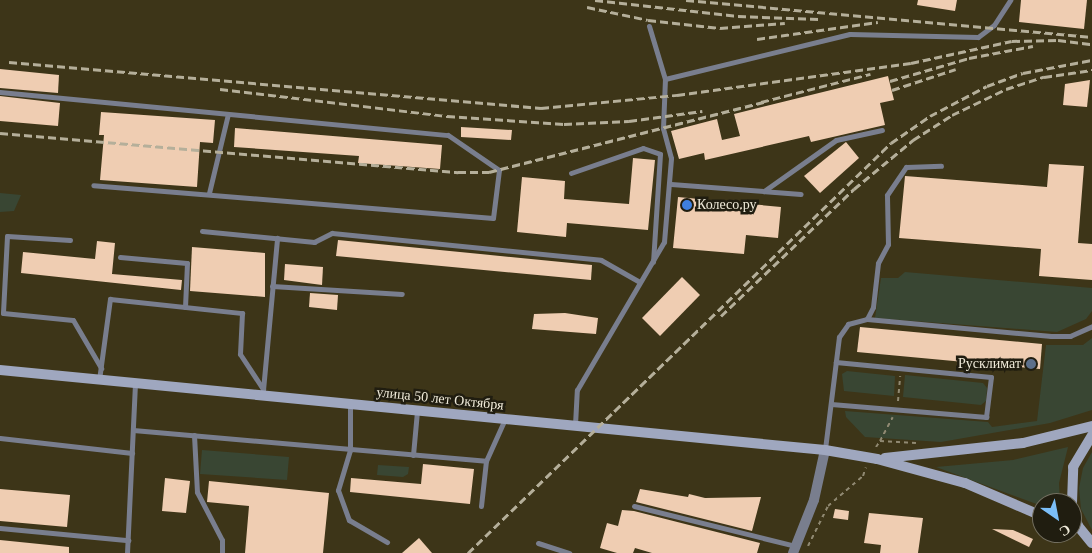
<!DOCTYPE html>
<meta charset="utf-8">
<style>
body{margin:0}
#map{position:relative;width:1092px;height:553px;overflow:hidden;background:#3d3518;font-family:Georgia,serif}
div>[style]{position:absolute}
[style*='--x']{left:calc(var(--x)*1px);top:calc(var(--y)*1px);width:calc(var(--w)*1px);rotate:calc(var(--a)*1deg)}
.green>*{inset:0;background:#394633}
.building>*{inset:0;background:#efcdb2}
.path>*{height:2px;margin-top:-1px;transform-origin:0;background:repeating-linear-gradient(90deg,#908972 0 4px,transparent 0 8px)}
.lane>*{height:5px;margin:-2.5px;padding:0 2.5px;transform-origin:2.5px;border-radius:2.5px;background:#797e8e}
.street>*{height:10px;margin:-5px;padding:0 5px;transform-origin:5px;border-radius:5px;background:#797e8e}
.secondary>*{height:10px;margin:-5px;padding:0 5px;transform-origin:5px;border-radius:5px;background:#9fa7bf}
.rail>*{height:3px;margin-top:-1.5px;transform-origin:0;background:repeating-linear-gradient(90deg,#b5af9a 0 8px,transparent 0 12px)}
.dots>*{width:14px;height:14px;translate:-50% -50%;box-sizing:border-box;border:2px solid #201d10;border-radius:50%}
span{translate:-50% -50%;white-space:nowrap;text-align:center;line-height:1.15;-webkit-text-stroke:5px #201d10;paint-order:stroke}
.poi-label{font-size:14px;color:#efead9}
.left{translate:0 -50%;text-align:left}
.right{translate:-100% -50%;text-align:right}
.street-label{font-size:14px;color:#efead9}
.north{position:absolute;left:1032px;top:493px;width:50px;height:50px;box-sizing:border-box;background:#201d10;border:1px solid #736f60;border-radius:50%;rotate:147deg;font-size:14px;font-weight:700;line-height:20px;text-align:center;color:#efead9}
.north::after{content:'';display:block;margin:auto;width:18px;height:22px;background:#7bbef8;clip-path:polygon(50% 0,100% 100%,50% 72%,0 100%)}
</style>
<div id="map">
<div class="green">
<div style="clip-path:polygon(0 193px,21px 195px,14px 211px,0 212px)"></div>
<div style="clip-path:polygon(905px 272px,1092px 288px,1092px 311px,1086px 319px,1057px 332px,875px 318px,881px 278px,898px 278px)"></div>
<div style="clip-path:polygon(1092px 338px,1092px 410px,1050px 423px,941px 442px,865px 437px,846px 417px,845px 411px,988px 422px,992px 427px,1037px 421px,1046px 345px,1083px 345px)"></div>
<div style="clip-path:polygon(847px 371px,895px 376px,894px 396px,844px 391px,842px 374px)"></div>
<div style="clip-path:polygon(905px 375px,983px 383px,987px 388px,986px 401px,981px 405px,903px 397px)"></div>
<div style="clip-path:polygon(1068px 447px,1059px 483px,1060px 503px,1042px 503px,1042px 506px,936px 467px,1013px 460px)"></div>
<div style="clip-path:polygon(202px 450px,289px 457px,287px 480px,200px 474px)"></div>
<div style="clip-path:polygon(1092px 452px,1092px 530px,1081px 509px,1079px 488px,1083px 468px)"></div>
<div style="clip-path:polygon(378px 465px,409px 467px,408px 474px,403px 477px,377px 475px)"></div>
</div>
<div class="building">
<div style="clip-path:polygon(918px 0,957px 0,955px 11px,917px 5px)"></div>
<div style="clip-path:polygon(1021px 0,1087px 0,1084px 29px,1019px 22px)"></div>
<div style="clip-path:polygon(0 69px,59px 75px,58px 93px,0 88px)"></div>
<div style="clip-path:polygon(888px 76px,894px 100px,880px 103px,885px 125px,811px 142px,809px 136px,705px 160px,704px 153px,679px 159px,671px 131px,717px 119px,722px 140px,740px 136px,734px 114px)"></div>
<div style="clip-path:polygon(1090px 80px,1087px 107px,1063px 105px,1065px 84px)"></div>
<div style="clip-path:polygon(0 96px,60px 103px,58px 126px,0 121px)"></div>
<div style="clip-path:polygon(101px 112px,215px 120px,213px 143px,200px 142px,197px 187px,100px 180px,104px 135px,99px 135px)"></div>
<div style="clip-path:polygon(461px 127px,512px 130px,511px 140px,461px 137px)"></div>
<div style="clip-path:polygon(235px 128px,442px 145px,440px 169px,358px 163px,359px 156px,234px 147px)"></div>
<div style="clip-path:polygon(846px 142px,859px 158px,820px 193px,804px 176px)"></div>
<div style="clip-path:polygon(633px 158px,655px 160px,648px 230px,567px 223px,566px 237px,517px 232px,522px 177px,565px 181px,564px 199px,629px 204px)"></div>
<div style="clip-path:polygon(1049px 164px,1084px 166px,1078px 243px,1092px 244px,1092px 280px,1039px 276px,1041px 249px,899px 238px,905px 176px,1047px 187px)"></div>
<div style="clip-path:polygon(678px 197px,781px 207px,778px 238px,746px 235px,744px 254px,673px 248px)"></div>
<div style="clip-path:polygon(338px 240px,592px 265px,591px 280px,336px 256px)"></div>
<div style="clip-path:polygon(97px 241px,115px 243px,112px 274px,182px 280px,181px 290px,21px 273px,23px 252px,95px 259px)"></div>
<div style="clip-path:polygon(192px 247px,265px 253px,265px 297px,190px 291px)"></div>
<div style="clip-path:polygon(285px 264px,323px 267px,322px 285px,284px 280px)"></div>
<div style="clip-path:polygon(682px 277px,700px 295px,660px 336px,642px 318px)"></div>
<div style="clip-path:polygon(310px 293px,338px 295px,337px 310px,309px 307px)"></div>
<div style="clip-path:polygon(565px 313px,598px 318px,596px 334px,532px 329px,534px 314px)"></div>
<div style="clip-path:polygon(860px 327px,1042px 344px,1040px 369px,857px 352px)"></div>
<div style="clip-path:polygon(423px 464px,474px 469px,470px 504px,350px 492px,351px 478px,421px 484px)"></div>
<div style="clip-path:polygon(165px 478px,190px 481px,186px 513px,162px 511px)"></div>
<div style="clip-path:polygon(209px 481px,329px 493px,323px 553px,245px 553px,249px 506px,207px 502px)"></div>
<div style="clip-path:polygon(0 489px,70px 495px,67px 527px,0 521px)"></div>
<div style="clip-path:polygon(640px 489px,688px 497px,689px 494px,705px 498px,761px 497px,752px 531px,636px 502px)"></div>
<div style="clip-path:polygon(835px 509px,849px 511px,848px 520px,833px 518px)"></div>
<div style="clip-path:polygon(622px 510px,634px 511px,760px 543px,757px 553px,652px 553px,635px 548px,633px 553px,617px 553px,600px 548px,607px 523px,618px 526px)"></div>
<div style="clip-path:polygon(869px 513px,923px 518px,918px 553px,880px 553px,881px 545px,864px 543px)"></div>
<div style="clip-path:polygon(992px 529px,1013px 530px,1033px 539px,1029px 547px)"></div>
<div style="clip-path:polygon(419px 538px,432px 553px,402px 553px)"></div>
<div style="clip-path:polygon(0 540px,69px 547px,69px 553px,0 553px)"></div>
</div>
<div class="path">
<div style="--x:898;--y:401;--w:25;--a:-85"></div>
<div style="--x:880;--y:441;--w:27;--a:-62"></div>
<div style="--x:876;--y:447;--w:7;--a:-56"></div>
<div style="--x:880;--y:441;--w:36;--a:3"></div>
<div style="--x:808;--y:546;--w:45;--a:-63.4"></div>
<div style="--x:828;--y:506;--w:46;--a:-40.6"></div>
<div style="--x:863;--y:476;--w:9;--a:-72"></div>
</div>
<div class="lane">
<div style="--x:649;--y:26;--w:55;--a:73.2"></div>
<div style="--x:0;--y:92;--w:450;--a:5.5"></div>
<div style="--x:448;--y:135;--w:62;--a:34.5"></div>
<div style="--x:499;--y:170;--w:48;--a:97.1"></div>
<div style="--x:493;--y:218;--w:401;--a:-175.3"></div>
<div style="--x:571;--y:173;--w:76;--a:-19.1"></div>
<div style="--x:643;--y:148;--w:18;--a:19"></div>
<div style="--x:660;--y:154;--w:108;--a:93.7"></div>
<div style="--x:671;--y:184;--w:130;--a:4.4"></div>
<div style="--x:764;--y:191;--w:88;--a:-35.3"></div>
<div style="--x:836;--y:140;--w:47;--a:-12.3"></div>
<div style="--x:209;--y:193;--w:81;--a:-76.5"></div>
<div style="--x:202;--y:231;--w:113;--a:5.6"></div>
<div style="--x:314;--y:242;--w:20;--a:-27"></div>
<div style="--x:332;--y:233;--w:270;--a:5.7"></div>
<div style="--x:601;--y:260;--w:43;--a:29.6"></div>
<div style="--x:70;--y:240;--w:63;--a:-176.4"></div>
<div style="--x:7;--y:236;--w:77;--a:93"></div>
<div style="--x:3;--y:313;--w:70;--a:5.7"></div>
<div style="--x:73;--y:320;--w:56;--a:59.7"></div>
<div style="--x:120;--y:257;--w:67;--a:5.1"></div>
<div style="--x:187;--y:263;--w:44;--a:92.6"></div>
<div style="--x:272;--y:286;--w:130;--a:3.5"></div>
<div style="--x:867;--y:319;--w:13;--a:-63"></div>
<div style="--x:873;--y:307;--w:44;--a:-83.5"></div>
<div style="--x:878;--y:263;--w:21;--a:-62"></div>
<div style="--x:888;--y:244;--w:49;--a:-91.2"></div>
<div style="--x:887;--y:195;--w:34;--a:-56"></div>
<div style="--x:906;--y:167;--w:35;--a:-2"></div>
<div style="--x:99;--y:380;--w:82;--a:-82.3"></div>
<div style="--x:110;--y:299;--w:133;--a:6.1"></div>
<div style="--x:242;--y:313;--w:41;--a:92.8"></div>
<div style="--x:240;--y:354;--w:42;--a:56.7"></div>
<div style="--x:263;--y:390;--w:153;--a:-84.7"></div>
<div style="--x:350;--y:404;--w:46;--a:90"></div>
<div style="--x:350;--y:450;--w:42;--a:106.7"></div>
<div style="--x:338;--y:490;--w:32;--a:70"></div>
<div style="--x:349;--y:520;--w:44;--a:30.1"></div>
<div style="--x:831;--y:404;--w:156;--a:4.8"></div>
<div style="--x:986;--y:417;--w:40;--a:-82.9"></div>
<div style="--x:991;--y:377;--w:156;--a:-174.5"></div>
<div style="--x:575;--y:425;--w:35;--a:-87"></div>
<div style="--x:577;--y:390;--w:172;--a:-59.6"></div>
<div style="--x:664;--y:242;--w:84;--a:-85.2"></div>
<div style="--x:671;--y:158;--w:31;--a:-105"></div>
<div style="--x:663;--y:128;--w:49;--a:-87.7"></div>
<div style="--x:665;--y:79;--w:190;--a:-13.7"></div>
<div style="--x:850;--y:34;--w:128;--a:1.3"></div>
<div style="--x:978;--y:37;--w:20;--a:-37"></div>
<div style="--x:994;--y:25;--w:30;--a:-57"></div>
<div style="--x:133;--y:430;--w:354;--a:5"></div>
<div style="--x:486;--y:461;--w:46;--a:-65.7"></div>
<div style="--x:194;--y:435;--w:57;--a:87"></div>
<div style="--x:197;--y:492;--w:54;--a:62.5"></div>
<div style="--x:222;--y:540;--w:13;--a:90"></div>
<div style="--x:0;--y:438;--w:133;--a:6.5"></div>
<div style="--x:825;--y:449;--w:113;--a:-82.9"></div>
<div style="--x:839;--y:337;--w:16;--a:-55"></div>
<div style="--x:848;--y:324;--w:20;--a:-15"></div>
<div style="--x:867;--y:319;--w:185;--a:5.3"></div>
<div style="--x:1051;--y:336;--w:19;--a:0"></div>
<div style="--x:1070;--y:336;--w:24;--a:-24"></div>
<div style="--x:413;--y:455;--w:44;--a:-84.8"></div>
<div style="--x:481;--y:506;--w:45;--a:-83.7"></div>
<div style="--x:634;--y:506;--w:167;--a:13.9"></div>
<div style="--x:0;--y:528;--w:129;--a:5.4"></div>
<div style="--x:538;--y:543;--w:33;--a:18"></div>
<div style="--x:127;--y:553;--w:169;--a:-87.3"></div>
</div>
<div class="street">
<div style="--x:793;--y:553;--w:57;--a:-68.4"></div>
<div style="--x:814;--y:500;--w:51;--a:-77.6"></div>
</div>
<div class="secondary">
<div style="--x:0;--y:370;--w:829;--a:5.54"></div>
<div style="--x:825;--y:450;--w:53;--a:9.8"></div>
<div style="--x:877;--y:459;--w:91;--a:15.3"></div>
<div style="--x:965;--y:483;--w:84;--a:23.2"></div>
<div style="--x:885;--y:458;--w:139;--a:-6.2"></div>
<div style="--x:1023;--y:443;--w:71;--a:-13.8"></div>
<div style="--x:1072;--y:503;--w:36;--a:-88"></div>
<div style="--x:1073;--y:467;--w:37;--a:-59"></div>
<div style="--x:1072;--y:505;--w:22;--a:74"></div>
<div style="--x:1078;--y:526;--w:22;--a:51"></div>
</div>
<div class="rail">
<div style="--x:595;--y:0;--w:144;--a:6.4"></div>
<div style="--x:738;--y:16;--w:81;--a:2.1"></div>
<div style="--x:686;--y:0;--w:408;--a:5.2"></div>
<div style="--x:587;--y:7;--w:62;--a:12"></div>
<div style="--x:648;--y:20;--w:72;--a:6.3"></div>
<div style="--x:720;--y:28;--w:65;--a:-4.4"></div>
<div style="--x:757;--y:39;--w:122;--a:-8"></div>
<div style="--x:9;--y:62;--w:534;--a:4.94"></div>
<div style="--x:541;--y:108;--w:137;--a:-5.5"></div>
<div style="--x:677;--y:95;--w:236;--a:-7.8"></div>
<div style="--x:911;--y:63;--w:103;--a:-12.3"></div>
<div style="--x:1012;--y:41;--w:46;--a:-1.2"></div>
<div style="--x:1058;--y:40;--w:34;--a:7"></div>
<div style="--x:890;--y:81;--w:82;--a:-16.2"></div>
<div style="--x:969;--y:58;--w:65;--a:-10.6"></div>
<div style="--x:220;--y:89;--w:229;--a:6.8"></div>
<div style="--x:447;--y:116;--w:117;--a:3.9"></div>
<div style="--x:564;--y:124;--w:65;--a:-2.6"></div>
<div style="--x:629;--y:121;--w:74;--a:-7.8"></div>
<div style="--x:892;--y:90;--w:67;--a:-18.2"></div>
<div style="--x:761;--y:102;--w:113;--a:-14.4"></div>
<div style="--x:0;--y:133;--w:460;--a:4.9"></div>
<div style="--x:458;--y:172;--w:31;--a:0"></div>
<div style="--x:489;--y:172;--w:287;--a:-14.3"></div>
<div style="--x:721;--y:316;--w:184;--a:-43.7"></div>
<div style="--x:854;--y:189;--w:77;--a:-39.7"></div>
<div style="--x:913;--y:140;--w:46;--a:-32.7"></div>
<div style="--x:952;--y:115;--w:60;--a:-25.7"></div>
<div style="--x:1006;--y:89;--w:40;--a:-18"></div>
<div style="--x:1044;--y:77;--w:49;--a:-8.3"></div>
<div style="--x:468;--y:553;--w:589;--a:-44.11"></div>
<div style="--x:891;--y:143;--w:47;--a:-34.7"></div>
<div style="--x:930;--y:116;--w:64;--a:-27.8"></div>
<div style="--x:987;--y:86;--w:38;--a:-20"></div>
<div style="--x:1023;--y:73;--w:70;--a:-10.7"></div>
</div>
<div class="dots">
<div style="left:687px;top:205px;background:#3f7fe0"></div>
<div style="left:1031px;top:364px;background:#5c6f8a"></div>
</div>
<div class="poi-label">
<span class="left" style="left:697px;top:205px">Колесо.ру</span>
<span class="right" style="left:1021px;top:364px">Русклимат</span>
</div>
<div class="street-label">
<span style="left:440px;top:399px;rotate:6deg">улица 50 лет Октября</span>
</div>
<div class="north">С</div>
</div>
